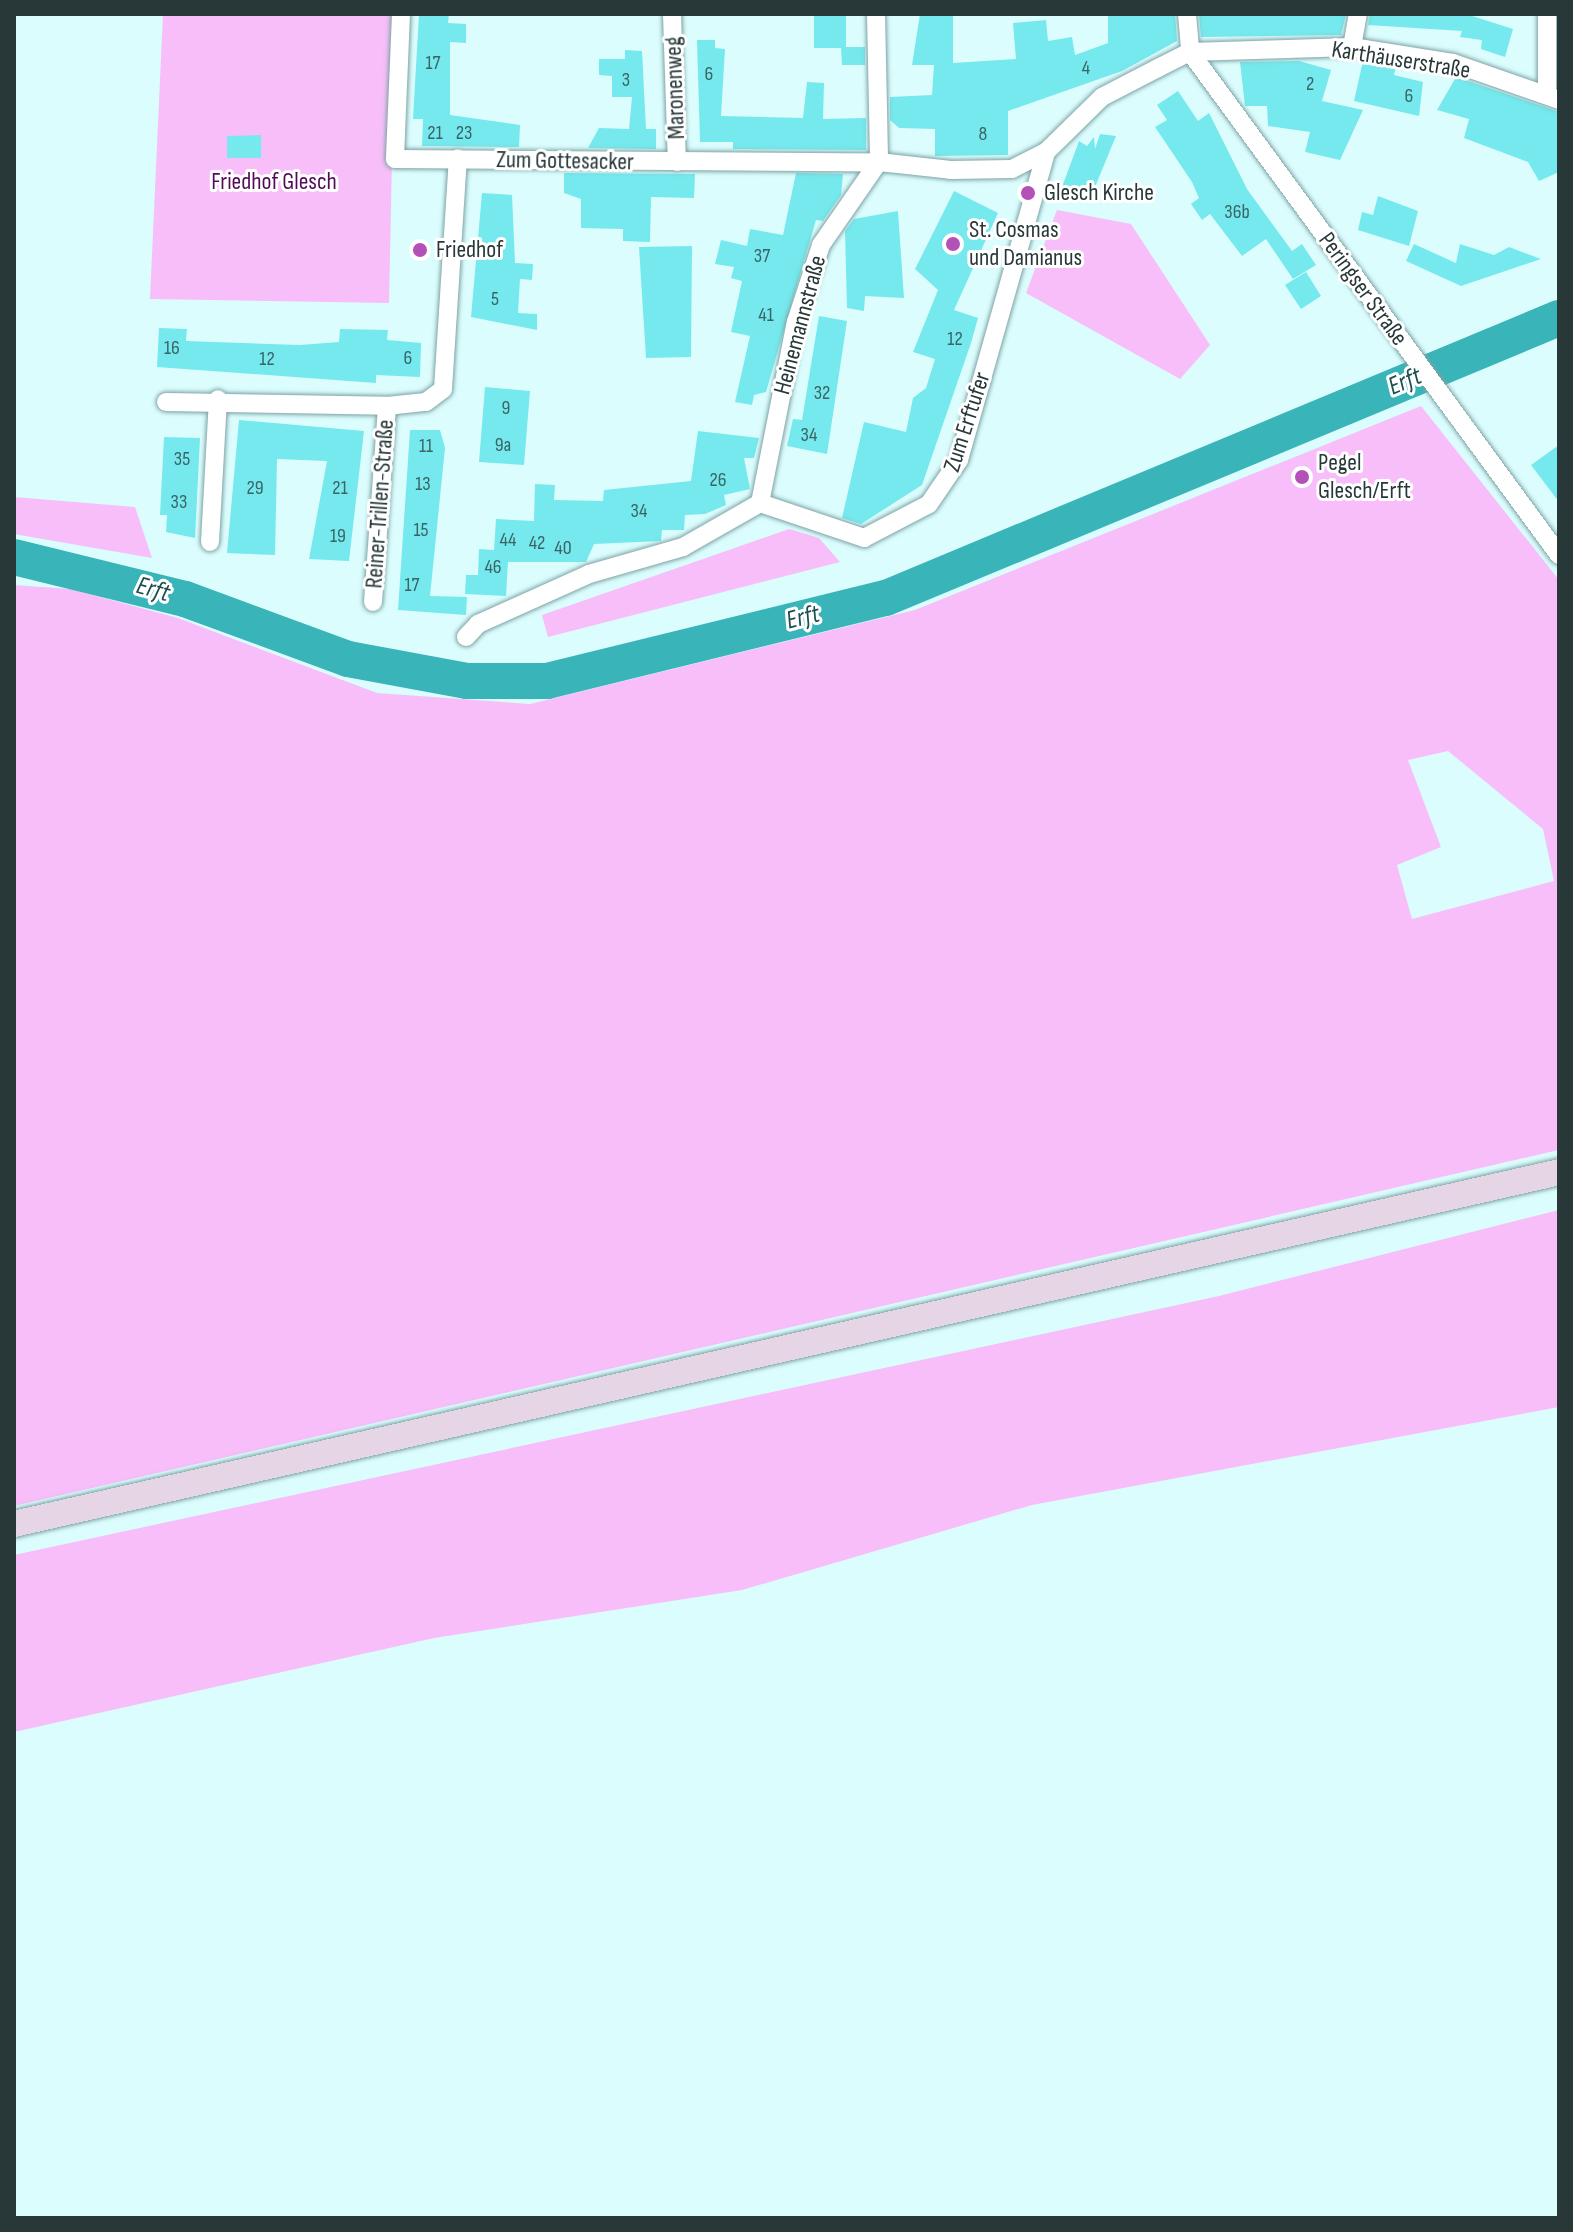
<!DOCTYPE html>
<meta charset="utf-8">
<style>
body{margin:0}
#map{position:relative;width:1573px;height:2232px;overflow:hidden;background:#dcfdfe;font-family:"Sofia Sans Condensed",sans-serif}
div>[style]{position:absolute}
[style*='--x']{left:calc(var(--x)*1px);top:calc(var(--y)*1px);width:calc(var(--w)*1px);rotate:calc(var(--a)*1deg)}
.green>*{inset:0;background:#f7bef9}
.river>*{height:36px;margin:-18px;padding:0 18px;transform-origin:18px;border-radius:18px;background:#39b4b8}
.building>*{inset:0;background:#75e9ed}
.roads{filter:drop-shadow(0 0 2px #7da3a5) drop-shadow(0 0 2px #7da3a5)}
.minor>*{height:18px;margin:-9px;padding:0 9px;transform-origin:9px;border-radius:9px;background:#fff}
.secondary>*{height:26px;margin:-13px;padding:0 13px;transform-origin:13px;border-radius:13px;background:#e5d5e5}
.dots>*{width:22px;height:22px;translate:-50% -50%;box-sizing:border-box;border:4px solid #fff;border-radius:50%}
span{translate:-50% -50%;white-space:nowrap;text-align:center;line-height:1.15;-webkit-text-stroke:6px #fff;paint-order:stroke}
.number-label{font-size:20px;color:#3b6466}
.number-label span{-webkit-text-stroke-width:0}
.street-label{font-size:24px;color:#283839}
.park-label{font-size:24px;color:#520c57}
.poi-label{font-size:24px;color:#283839}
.left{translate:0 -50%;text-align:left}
.water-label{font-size:26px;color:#1c4f51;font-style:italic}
.frame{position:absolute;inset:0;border:16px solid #283839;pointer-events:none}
</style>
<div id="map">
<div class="green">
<div style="clip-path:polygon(163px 14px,395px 14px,389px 303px,150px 299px)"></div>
<div style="clip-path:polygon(1057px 210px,1131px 224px,1210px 345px,1180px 379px,1026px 293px)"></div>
<div style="clip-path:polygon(evenodd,1421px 406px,1559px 580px,1559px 1150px,14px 1506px,14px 585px,70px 589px,178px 618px,377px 693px,530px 704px,915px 610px,1421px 406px,1448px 751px,1543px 829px,1554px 881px,1412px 919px,1397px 865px,1441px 847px,1408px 760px,1448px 751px)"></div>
<div style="clip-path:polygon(14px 497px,135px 507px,152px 558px,14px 534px)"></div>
<div style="clip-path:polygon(789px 529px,819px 538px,840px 562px,548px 637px,542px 615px)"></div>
<div style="clip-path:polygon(1559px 1210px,1559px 1407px,1032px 1505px,742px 1590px,434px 1638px,14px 1732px,14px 1555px,1219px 1296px)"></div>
</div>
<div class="river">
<div style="--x:14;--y:557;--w:176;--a:13.8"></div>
<div style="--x:185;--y:599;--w:174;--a:20.2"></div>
<div style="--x:348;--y:659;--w:121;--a:10.5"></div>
<div style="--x:467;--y:681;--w:80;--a:0"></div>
<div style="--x:547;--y:681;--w:349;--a:-13.8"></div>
<div style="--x:886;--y:598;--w:729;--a:-22.59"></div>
</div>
<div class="building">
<div style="clip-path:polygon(419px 14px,449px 14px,448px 23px,466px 24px,466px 43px,450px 42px,450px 115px,520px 125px,519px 147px,422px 146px,423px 119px,413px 119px)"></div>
<div style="clip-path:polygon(814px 14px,846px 14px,846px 47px,865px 47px,865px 65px,842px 65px,841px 48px,814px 48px)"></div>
<div style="clip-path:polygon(920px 14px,953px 14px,953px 63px,1016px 59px,1013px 23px,1046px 20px,1048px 41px,1072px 37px,1075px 55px,1108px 43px,1108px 14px,1175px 14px,1177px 41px,1122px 71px,1008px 111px,1008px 155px,935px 156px,935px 129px,899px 128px,890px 120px,890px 97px,932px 95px,934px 65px,912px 65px)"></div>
<div style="clip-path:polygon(1199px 14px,1346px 14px,1341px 35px,1201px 37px)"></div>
<div style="clip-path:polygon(1370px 14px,1466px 14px,1513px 29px,1505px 57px,1481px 49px,1482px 40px,1460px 37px,1462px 31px,1368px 25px)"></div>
<div style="clip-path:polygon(697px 40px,715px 40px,715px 48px,725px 49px,721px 116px,803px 118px,807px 82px,824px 83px,823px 119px,866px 118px,866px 150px,733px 149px,733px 142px,700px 142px)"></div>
<div style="clip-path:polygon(625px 50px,642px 51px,646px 129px,656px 129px,656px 149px,588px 148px,599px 128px,629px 129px,632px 97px,612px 97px,612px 76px,599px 75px,599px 59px,625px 59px)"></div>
<div style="clip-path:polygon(1299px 61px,1331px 70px,1322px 101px,1363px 110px,1340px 160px,1305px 152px,1310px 132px,1268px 126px,1267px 106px,1245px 106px,1240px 62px)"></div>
<div style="clip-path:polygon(1363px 61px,1396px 66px,1394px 75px,1423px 82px,1419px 116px,1354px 101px)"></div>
<div style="clip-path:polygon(1456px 77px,1559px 112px,1559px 172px,1539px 181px,1528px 162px,1464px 138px,1469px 119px,1437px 110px)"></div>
<div style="clip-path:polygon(1178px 91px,1198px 121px,1209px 113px,1247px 189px,1292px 251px,1302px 244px,1316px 265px,1293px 279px,1266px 239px,1242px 256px,1210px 214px,1202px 220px,1191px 204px,1199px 198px,1192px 182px,1155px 127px,1167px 120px,1157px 105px)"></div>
<div style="clip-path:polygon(1100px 134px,1116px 136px,1095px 187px,1087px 183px,1084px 202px,1058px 198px,1079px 141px,1087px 146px,1094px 137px,1095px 149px)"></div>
<div style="clip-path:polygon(261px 135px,261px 158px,227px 158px,227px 136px)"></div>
<div style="clip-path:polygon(564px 173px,695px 174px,694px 198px,651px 197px,650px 242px,623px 241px,623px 229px,581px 228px,581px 199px,564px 193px)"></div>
<div style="clip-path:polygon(796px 173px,843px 174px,841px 195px,823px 221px,816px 220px,766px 392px,754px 395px,752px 405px,735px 402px,750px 336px,731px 332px,742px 281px,731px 278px,734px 267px,715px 264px,721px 240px,747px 246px,750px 229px,783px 235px)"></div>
<div style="clip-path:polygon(954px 191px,998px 213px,954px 310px,978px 318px,971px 343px,922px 485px,861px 524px,842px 518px,864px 422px,906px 432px,913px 398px,926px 388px,935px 359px,913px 352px,938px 290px,915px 269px)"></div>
<div style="clip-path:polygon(482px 193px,512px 195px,515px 263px,533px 264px,532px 280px,520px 279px,518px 313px,537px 314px,537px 330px,471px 317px)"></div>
<div style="clip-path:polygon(1378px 196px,1418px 211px,1409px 246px,1358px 230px,1362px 212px,1373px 215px)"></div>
<div style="clip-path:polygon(898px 211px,904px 298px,865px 296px,864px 311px,847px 308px,845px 231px,854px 219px)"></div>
<div style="clip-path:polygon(1414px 244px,1456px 263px,1460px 244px,1494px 255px,1509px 247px,1541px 259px,1461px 286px,1406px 261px)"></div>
<div style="clip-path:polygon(692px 246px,691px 357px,646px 358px,639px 247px)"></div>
<div style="clip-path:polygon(1306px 272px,1321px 296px,1301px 309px,1285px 285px)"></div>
<div style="clip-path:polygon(819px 316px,847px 321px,827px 454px,787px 446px,793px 419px,802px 420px)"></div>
<div style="clip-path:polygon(159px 328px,187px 329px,186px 341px,300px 345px,339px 342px,340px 329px,388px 330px,387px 340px,421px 343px,420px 377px,376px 375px,376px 383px,157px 367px)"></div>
<div style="clip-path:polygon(485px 387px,530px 391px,524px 465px,479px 462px)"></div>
<div style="clip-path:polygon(239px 420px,364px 431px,349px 561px,309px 559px,327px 461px,277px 459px,275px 555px,227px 553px)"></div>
<div style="clip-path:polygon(410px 430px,440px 430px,445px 448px,430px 596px,467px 597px,466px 615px,398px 610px)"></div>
<div style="clip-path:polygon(698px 431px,759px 438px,754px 458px,744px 458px,750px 489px,724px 495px,726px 505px,705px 514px,685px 515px,684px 530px,662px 530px,661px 541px,594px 544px,586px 562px,508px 562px,506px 596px,465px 594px,466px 575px,478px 575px,479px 549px,494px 550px,496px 519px,534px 521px,535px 484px,555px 485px,554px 500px,603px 501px,604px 490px,691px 481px)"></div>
<div style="clip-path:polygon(164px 437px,200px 438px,195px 538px,166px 532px,167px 515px,160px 515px)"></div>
<div style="clip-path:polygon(1559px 445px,1559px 502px,1531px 465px)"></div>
</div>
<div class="roads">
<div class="minor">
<div style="--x:401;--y:14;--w:145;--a:92.4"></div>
<div style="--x:395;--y:159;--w:484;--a:0.4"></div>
<div style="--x:879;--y:162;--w:72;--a:6.3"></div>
<div style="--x:951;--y:170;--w:61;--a:-0.9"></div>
<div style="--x:1012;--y:169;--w:38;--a:-27"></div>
<div style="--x:672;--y:14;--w:148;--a:88.1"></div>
<div style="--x:876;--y:14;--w:148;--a:88.8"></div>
<div style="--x:1187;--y:14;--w:38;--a:85"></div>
<div style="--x:1190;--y:52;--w:624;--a:53.74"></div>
<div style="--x:1352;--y:47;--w:34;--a:-80"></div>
<div style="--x:1547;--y:93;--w:79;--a:-90"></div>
<div style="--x:166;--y:402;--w:221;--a:1"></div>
<div style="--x:387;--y:406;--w:39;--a:-6"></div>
<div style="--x:426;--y:402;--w:21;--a:-37"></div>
<div style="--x:443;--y:389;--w:231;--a:-86.3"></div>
<div style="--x:760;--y:503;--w:185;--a:-78.8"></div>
<div style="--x:796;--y:322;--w:81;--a:-72"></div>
<div style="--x:821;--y:245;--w:98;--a:-55.3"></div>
<div style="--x:210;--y:542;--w:143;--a:-86.8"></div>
<div style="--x:373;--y:602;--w:196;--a:-85.9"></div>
<div style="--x:466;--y:637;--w:18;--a:-47"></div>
<div style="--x:478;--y:624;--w:122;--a:-24.2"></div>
<div style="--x:589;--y:574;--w:98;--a:-16"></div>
<div style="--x:683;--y:547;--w:89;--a:-29.7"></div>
<div style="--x:760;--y:503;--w:110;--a:18.6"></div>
<div style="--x:864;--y:538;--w:73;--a:-27.6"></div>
<div style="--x:929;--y:504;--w:53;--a:-55.7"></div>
<div style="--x:959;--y:460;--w:320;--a:-74.2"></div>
<div style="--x:1046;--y:152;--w:78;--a:-44.5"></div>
<div style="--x:1102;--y:97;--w:63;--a:-27.4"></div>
<div style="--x:1158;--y:68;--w:36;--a:-27"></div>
<div style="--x:1190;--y:52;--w:162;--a:-1.8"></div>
<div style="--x:1352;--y:47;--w:102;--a:9"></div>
<div style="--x:1453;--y:63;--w:112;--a:19.2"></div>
</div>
<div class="secondary">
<div style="--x:14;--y:1524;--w:1585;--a:-12.83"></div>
</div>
</div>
<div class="dots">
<div style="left:1028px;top:193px;background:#b351b9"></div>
<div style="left:953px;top:244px;background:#b351b9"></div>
<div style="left:420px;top:250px;background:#b351b9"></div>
<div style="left:1302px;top:477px;background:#b351b9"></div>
</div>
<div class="number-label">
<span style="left:433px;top:63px">17</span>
<span style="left:1086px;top:68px">4</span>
<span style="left:709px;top:74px">6</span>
<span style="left:626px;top:80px">3</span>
<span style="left:1310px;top:84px">2</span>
<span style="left:1409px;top:96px">6</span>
<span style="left:435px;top:133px">21</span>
<span style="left:464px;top:133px">23</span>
<span style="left:983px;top:134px">8</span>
<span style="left:1237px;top:212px">36b</span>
<span style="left:762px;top:256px">37</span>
<span style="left:495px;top:299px">5</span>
<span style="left:766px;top:315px">41</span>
<span style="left:955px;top:339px">12</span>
<span style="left:172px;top:348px">16</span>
<span style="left:408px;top:358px">6</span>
<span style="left:267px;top:359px">12</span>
<span style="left:822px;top:393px">32</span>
<span style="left:506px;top:408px">9</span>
<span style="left:809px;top:435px">34</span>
<span style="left:503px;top:445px">9a</span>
<span style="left:426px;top:446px">11</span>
<span style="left:182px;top:459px">35</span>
<span style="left:718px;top:480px">26</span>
<span style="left:423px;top:484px">13</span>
<span style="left:255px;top:488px">29</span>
<span style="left:340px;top:488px">21</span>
<span style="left:179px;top:502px">33</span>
<span style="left:639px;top:511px">34</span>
<span style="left:421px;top:530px">15</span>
<span style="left:338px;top:536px">19</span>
<span style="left:508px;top:540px">44</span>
<span style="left:537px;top:543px">42</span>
<span style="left:563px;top:548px">40</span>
<span style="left:493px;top:567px">46</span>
<span style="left:412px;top:585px">17</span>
</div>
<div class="street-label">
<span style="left:1401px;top:60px;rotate:9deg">Karthäuserstraße</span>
<span style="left:675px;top:88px;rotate:-92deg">Maronenweg</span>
<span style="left:565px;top:161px;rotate:1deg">Zum Gottesacker</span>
<span style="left:1363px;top:289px;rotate:54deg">Peringser Straße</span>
<span style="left:800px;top:325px;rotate:-75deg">Heinemannstraße</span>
<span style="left:967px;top:422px;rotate:-72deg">Zum Erftufer</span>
<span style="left:380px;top:504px;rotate:-86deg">Reiner-Trillen-Straße</span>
</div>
<div class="park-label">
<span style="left:274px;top:182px">Friedhof Glesch</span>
</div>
<div class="poi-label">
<span class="left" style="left:1044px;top:193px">Glesch Kirche</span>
<span class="left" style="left:969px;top:244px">St. Cosmas<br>und Damianus</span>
<span class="left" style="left:436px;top:250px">Friedhof</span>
<span class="left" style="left:1318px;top:477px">Pegel<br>Glesch/Erft</span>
</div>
<div class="water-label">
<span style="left:1405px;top:382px;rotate:-23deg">Erft</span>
<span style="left:153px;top:590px;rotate:16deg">Erft</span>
<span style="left:803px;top:618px;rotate:-14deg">Erft</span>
</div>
<div class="frame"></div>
</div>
